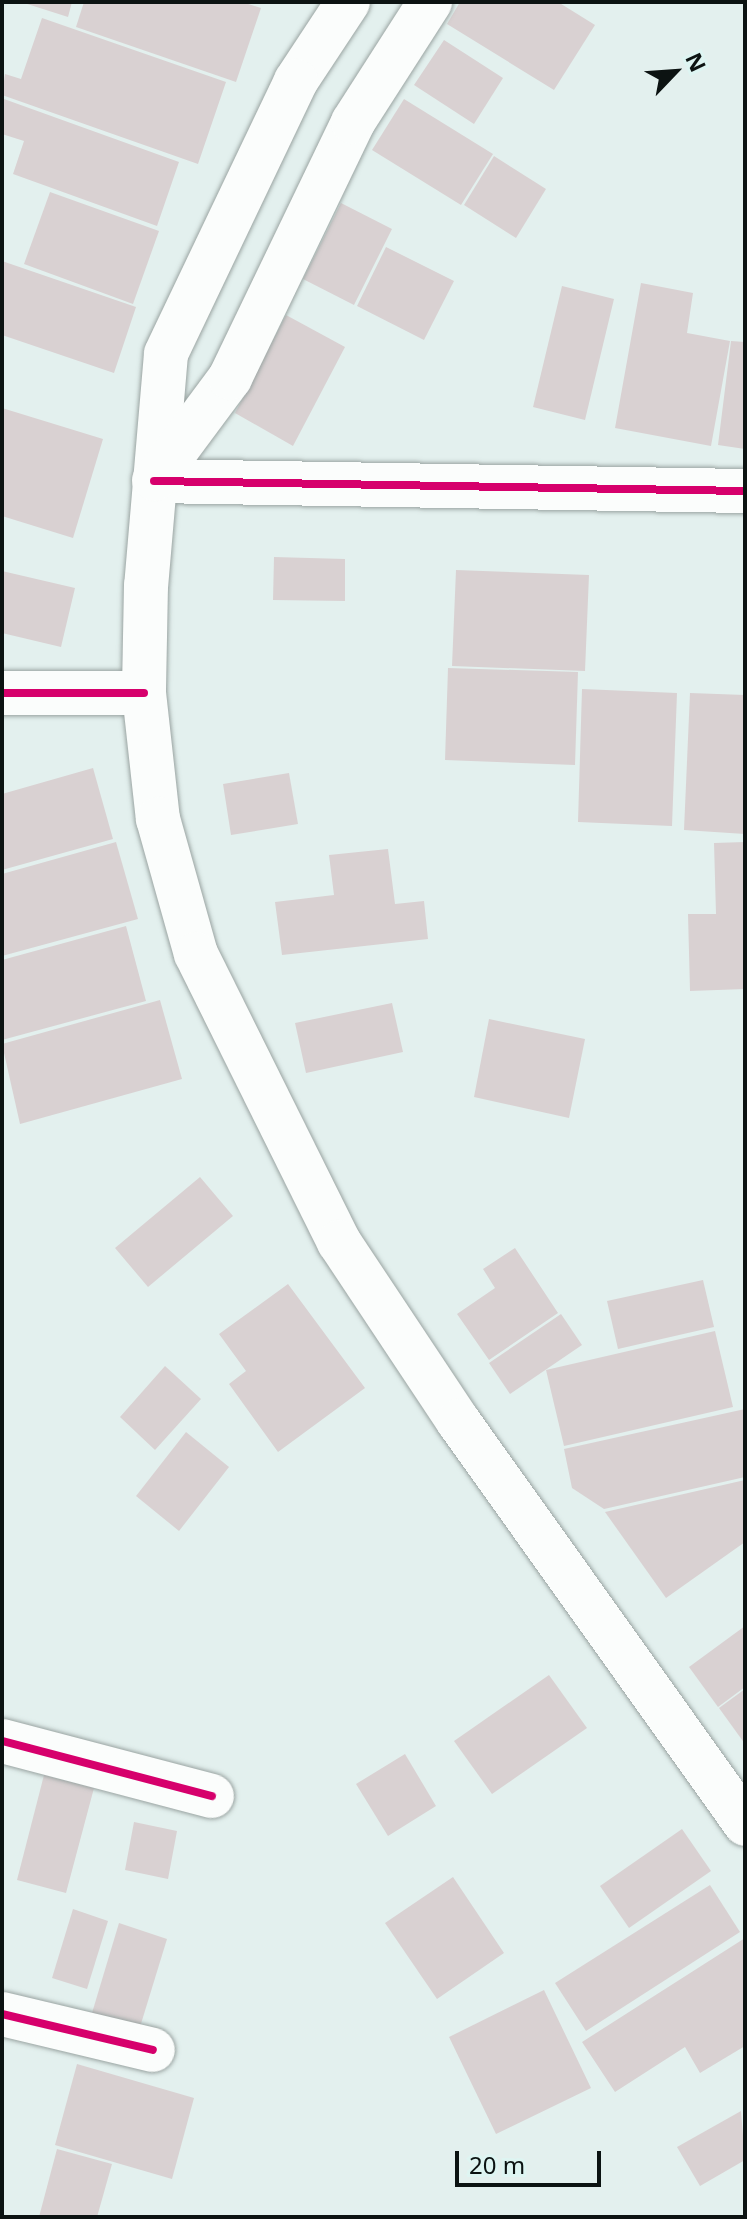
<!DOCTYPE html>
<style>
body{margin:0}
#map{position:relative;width:747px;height:2219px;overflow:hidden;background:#e3f0ee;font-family:"Noto Sans",sans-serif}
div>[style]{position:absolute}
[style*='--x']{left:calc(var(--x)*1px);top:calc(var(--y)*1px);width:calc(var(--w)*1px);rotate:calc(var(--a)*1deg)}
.building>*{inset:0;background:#d9d1d2}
.roads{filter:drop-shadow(0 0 2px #9aa4a2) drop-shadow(0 0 2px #9aa4a2)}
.minor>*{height:44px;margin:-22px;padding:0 22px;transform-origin:22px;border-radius:22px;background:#fbfdfc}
.major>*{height:44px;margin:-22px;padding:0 22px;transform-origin:22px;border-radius:22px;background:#fbfdfc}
.cycleway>*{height:8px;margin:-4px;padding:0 4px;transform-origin:4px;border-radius:4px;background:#d6006c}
span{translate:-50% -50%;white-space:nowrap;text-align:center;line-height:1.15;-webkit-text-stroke:8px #def5f2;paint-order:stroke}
.frame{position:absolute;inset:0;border:4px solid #0c1312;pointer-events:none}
.north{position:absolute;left:635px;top:32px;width:80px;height:80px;-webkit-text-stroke:6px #def5f2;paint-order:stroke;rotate:65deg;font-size:22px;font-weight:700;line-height:32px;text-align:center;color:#0c1312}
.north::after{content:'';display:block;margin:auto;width:28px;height:36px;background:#0c1312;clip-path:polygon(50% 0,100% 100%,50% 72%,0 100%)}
.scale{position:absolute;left:455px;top:2151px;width:146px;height:36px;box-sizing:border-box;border:4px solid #0c1312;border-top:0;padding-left:10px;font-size:24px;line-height:28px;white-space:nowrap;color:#0c1312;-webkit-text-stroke:6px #def5f2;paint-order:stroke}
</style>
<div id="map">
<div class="building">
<div style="clip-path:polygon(21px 2px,72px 2px,68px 17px)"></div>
<div style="clip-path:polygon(84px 2px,242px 2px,261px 8px,236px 82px,76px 27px)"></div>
<div style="clip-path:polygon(460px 2px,558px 2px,595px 25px,554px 90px,447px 24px)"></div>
<div style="clip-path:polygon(42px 18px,226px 82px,198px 164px,2px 95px,5px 74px,21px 79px)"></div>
<div style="clip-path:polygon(444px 40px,503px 78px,474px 124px,414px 85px)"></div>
<div style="clip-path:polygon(4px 99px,179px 162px,157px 226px,13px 174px,24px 141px,2px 134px)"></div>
<div style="clip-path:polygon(404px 99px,493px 154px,461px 205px,372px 150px)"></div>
<div style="clip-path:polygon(494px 156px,546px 189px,516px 238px,464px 205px)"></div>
<div style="clip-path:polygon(50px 192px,159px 231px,133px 304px,24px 264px)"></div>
<div style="clip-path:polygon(341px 203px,392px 229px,354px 305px,303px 279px)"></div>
<div style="clip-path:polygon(386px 247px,454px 281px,424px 340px,357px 306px)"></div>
<div style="clip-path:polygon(2px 261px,136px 307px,114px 373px,2px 335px)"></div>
<div style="clip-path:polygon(641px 283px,693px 293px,687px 333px,730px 341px,711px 446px,615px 428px)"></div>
<div style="clip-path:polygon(562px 286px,614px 299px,585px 420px,533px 407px)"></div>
<div style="clip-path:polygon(286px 315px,345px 347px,293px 446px,235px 413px)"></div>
<div style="clip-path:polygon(731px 341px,745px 342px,745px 449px,718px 445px)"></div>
<div style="clip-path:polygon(2px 408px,103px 439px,73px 538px,2px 516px)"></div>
<div style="clip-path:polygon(274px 557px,345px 559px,345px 601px,273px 600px)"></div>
<div style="clip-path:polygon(456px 570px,589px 575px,585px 671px,452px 666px)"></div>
<div style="clip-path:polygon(2px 571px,75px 588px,61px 647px,2px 633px)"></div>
<div style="clip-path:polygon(448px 668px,578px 672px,575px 765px,445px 760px)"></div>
<div style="clip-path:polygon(582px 689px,677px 693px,672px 826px,578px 822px)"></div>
<div style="clip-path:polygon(690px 693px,745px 695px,745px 834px,684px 830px)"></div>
<div style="clip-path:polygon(93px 768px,113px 839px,2px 870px,2px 794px)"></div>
<div style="clip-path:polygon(289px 773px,298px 824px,231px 835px,223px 784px)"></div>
<div style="clip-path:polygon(116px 842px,138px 919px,2px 956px,2px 874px)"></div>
<div style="clip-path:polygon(745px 842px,745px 989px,690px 991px,688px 914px,716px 914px,714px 843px)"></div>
<div style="clip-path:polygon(388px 849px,395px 904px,424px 901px,428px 939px,282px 955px,275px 902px,334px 895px,329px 855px)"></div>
<div style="clip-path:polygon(126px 926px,146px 1001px,2px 1040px,2px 960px)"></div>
<div style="clip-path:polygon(160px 1000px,182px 1079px,20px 1124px,2px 1044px)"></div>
<div style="clip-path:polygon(392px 1003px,403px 1052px,306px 1073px,295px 1023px)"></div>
<div style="clip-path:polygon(489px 1019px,585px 1039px,569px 1118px,474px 1097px)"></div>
<div style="clip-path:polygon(200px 1177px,233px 1216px,148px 1287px,115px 1248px)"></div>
<div style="clip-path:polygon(515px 1248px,558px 1313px,489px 1360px,457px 1314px,495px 1288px,483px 1269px)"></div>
<div style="clip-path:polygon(703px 1280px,714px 1327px,618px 1349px,607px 1301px)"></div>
<div style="clip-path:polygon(288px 1284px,365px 1388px,278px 1452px,229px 1384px,246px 1371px,219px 1334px)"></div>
<div style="clip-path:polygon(561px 1314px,582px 1345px,510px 1394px,489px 1363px)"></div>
<div style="clip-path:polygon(715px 1331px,733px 1407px,564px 1446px,546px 1370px)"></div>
<div style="clip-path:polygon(165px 1366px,201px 1399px,155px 1450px,120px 1417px)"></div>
<div style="clip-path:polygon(745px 1409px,745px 1477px,604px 1509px,572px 1488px,564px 1449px)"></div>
<div style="clip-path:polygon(186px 1432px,229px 1467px,179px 1531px,136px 1496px)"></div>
<div style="clip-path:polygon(745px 1480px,745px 1542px,666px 1598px,605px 1512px)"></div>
<div style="clip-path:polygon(745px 1626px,745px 1687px,718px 1707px,689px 1667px)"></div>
<div style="clip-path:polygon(549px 1675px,587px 1728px,492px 1794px,454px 1741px)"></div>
<div style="clip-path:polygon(745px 1689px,745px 1744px,719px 1708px)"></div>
<div style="clip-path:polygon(405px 1754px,436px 1806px,388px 1836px,356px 1784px)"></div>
<div style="clip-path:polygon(44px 1775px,94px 1788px,66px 1893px,17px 1880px)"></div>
<div style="clip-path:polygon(134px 1822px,177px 1831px,168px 1879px,125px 1870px)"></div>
<div style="clip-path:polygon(682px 1829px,711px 1871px,629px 1928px,600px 1886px)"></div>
<div style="clip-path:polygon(453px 1877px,504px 1953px,437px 1999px,385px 1923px)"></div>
<div style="clip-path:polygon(710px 1885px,740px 1932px,586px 2031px,555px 1983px)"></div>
<div style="clip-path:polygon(73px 1909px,108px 1921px,87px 1989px,52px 1978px)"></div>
<div style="clip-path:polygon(119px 1923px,167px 1939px,140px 2027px,92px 2013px)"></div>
<div style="clip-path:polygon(745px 1938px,745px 2046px,700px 2073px,685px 2047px,615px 2092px,582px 2042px)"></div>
<div style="clip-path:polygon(544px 1990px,591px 2088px,496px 2134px,449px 2037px)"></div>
<div style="clip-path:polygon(77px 2064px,194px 2098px,172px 2179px,55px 2145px)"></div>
<div style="clip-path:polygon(741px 2111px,745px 2160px,700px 2186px,677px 2147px)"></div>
<div style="clip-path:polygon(57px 2149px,112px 2164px,97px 2217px,39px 2217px)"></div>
</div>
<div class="roads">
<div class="minor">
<div style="--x:154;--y:481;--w:591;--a:0.97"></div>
<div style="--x:2;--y:693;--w:142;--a:0"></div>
<div style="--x:2;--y:1741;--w:217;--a:14.7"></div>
<div style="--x:2;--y:2014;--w:155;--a:13.4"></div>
</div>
<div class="major">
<div style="--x:348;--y:2;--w:95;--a:123.4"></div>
<div style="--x:296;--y:81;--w:302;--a:115.5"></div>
<div style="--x:166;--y:354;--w:232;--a:94.9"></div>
<div style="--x:146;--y:585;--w:108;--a:91.1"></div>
<div style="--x:144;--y:693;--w:127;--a:83.7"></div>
<div style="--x:158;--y:819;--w:140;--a:74.3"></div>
<div style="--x:196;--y:954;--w:322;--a:63.6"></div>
<div style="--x:339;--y:1242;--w:215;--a:56.4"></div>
<div style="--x:458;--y:1421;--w:495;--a:54.5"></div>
<div style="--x:155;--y:479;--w:126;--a:-53.4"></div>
<div style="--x:230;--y:378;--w:284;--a:-64.3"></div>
<div style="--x:353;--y:122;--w:143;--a:-57.3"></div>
</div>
</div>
<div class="cycleway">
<div style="--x:154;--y:481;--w:591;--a:0.97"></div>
<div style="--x:2;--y:693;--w:142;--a:0"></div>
<div style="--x:2;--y:1741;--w:217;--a:14.7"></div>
<div style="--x:2;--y:2014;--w:155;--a:13.4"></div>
</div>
<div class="frame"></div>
<div class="north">N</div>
<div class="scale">20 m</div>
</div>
